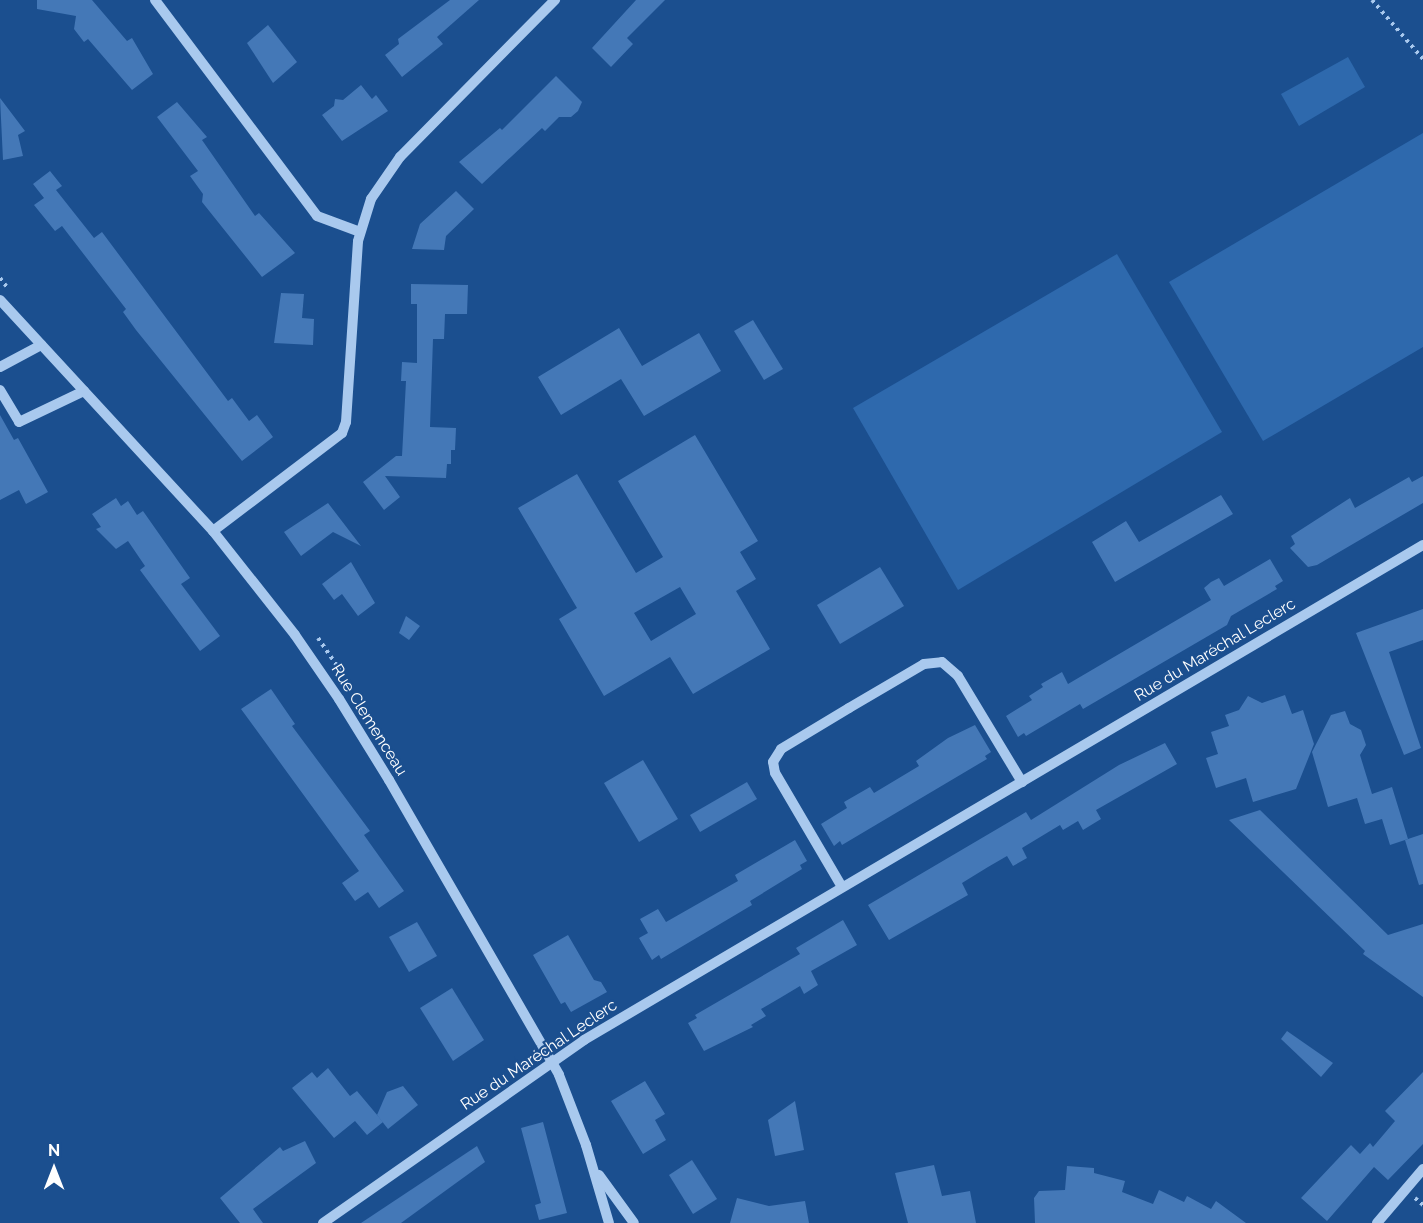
<!DOCTYPE html>
<meta charset="utf-8">
<style>
body{margin:0}
#map{position:relative;width:1423px;height:1223px;overflow:hidden;background:#1b4f8f;font-family:Raleway,sans-serif}
div>[style]{position:absolute}
[style*='--x']{left:calc(var(--x)*1px);top:calc(var(--y)*1px);width:calc(var(--w)*1px);rotate:calc(var(--a)*1deg)}
.green>*{inset:0;background:#2e69ad}
.building>*{inset:0;background:#4478b7}
.path>*{height:4px;margin-top:-2px;transform-origin:0;background:repeating-linear-gradient(90deg,#a9c9ee 0 3px,transparent 0 7.5px)}
.minor>*{height:10px;margin:-5px;padding:0 5px;transform-origin:5px;border-radius:5px;background:#a9c9ee}
span{translate:-50% -50%;white-space:nowrap;text-align:center;line-height:1.15;-webkit-text-stroke:4.5px #1b4f8f;paint-order:stroke}
.street-label{font-size:16px;color:#fff}
.north{position:absolute;left:24px;top:1139px;width:60px;height:60px;-webkit-text-stroke:4px #1b4f8f;paint-order:stroke;rotate:0deg;font-size:16px;font-weight:700;line-height:24px;text-align:center;color:#fff}
.north::after{content:'';display:block;margin:auto;width:21px;height:27px;background:#fff;clip-path:polygon(50% 0,100% 100%,50% 72%,0 100%)}
</style>
<div id="map">
<div class="green">
<div style="clip-path:polygon(1348px 57px,1365px 87px,1299px 126px,1281px 94px)"></div>
<div style="clip-path:polygon(1423px 133px,1423px 347px,1263px 441px,1169px 282px)"></div>
<div style="clip-path:polygon(1117px 254px,1222px 432px,958px 590px,853px 408px)"></div>
</div>
<div class="building">
<div style="clip-path:polygon(37px 0,92px 0,127px 41px,132px 38px,153px 74px,132px 90px,88px 39px,84px 42px,74px 29px,76px 16px,37px 9px)"></div>
<div style="clip-path:polygon(450px 0,479px 0,437px 37px,443px 44px,402px 77px,385px 55px,399px 44px,398px 39px)"></div>
<div style="clip-path:polygon(636px 0,665px 0,627px 38px,633px 44px,611px 67px,592px 48px)"></div>
<div style="clip-path:polygon(268px 25px,297px 62px,273px 83px,247px 43px)"></div>
<div style="clip-path:polygon(556px 76px,582px 102px,578px 111px,571px 117px,559px 117px,545px 131px,542px 128px,482px 184px,459px 162px,500px 128px,502px 130px)"></div>
<div style="clip-path:polygon(361px 85px,372px 99px,376px 95px,388px 111px,342px 141px,322px 115px,334px 106px,335px 99px,343px 100px)"></div>
<div style="clip-path:polygon(0 98px,25px 131px,18px 135px,23px 156px,3px 160px)"></div>
<div style="clip-path:polygon(177px 102px,207px 137px,202px 140px,255px 216px,259px 213px,295px 253px,262px 277px,202px 202px,203px 194px,190px 176px,198px 171px,157px 117px)"></div>
<div style="clip-path:polygon(50px 171px,62px 186px,56px 190px,94px 238px,102px 232px,228px 401px,232px 398px,249px 421px,257px 415px,273px 437px,242px 461px,136px 330px,123px 312px,126px 309px,62px 226px,55px 231px,34px 205px,44px 198px,33px 184px)"></div>
<div style="clip-path:polygon(456px 191px,474px 209px,446px 236px,444px 250px,412px 249px,420px 224px)"></div>
<div style="clip-path:polygon(411px 284px,468px 285px,467px 314px,445px 314px,444px 339px,433px 339px,430px 427px,456px 428px,455px 450px,451px 450px,451px 464px,447px 464px,446px 478px,385px 476px,400px 497px,384px 510px,363px 482px,396px 456px,402px 456px,406px 381px,401px 381px,402px 362px,417px 363px,417px 304px,411px 304px)"></div>
<div style="clip-path:polygon(281px 293px,304px 294px,302px 318px,314px 319px,313px 345px,274px 343px)"></div>
<div style="clip-path:polygon(753px 320px,783px 369px,764px 380px,734px 331px)"></div>
<div style="clip-path:polygon(619px 328px,642px 366px,699px 333px,721px 371px,644px 416px,621px 379px,561px 415px,538px 377px)"></div>
<div style="clip-path:polygon(0 415px,14px 440px,18px 438px,48px 492px,26px 504px,19px 490px,0 500px)"></div>
<div style="clip-path:polygon(evenodd,695px 435px,758px 541px,740px 552px,756px 579px,736px 591px,770px 649px,693px 694px,670px 657px,604px 696px,559px 619px,577px 608px,518px 508px,577px 474px,636px 573px,663px 557px,618px 481px,695px 435px,680px 587px,696px 614px,651px 641px,634px 613px,680px 587px)"></div>
<div style="clip-path:polygon(1423px 476px,1423px 503px,1317px 565px,1308px 567px,1290px 548px,1295px 544px,1291px 536px,1350px 498px,1355px 508px,1409px 477px,1412px 482px)"></div>
<div style="clip-path:polygon(1221px 495px,1233px 514px,1115px 582px,1092px 542px,1126px 521px,1139px 542px)"></div>
<div style="clip-path:polygon(116px 498px,121px 506px,128px 501px,137px 515px,143px 511px,190px 578px,181px 584px,220px 636px,200px 651px,140px 570px,145px 566px,128px 541px,116px 549px,96px 529px,101px 527px,92px 514px)"></div>
<div style="clip-path:polygon(328px 503px,361px 546px,333px 532px,301px 556px,284px 532px)"></div>
<div style="clip-path:polygon(1270px 559px,1283px 581px,1275px 586px,1277px 589px,1231px 616px,1227px 625px,1083px 709px,1080px 704px,1026px 736px,1024px 733px,1018px 737px,1006px 716px,1032px 700px,1029px 696px,1043px 687px,1041px 684px,1062px 672px,1068px 684px,1211px 600px,1204px 588px,1211px 582px,1219px 578px,1224px 586px)"></div>
<div style="clip-path:polygon(351px 562px,375px 603px,358px 616px,342px 594px,334px 600px,322px 584px)"></div>
<div style="clip-path:polygon(880px 567px,904px 606px,840px 644px,817px 605px)"></div>
<div style="clip-path:polygon(1423px 609px,1423px 640px,1389px 652px,1421px 748px,1404px 755px,1356px 633px)"></div>
<div style="clip-path:polygon(406px 616px,420px 626px,409px 640px,399px 633px)"></div>
<div style="clip-path:polygon(271px 689px,295px 724px,292px 726px,370px 831px,364px 835px,404px 891px,379px 908px,368px 892px,355px 901px,342px 883px,359px 871px,241px 709px)"></div>
<div style="clip-path:polygon(1285px 695px,1292px 714px,1303px 710px,1314px 744px,1296px 789px,1253px 802px,1246px 778px,1216px 788px,1206px 758px,1218px 754px,1211px 732px,1229px 726px,1225px 715px,1239px 710px,1248px 696px,1262px 703px)"></div>
<div style="clip-path:polygon(1345px 711px,1350px 724px,1361px 730px,1366px 745px,1360px 755px,1372px 794px,1392px 787px,1408px 839px,1390px 845px,1382px 819px,1365px 824px,1357px 798px,1328px 807px,1312px 752px,1331px 715px)"></div>
<div style="clip-path:polygon(975px 725px,991px 752px,985px 756px,987px 759px,842px 845px,840px 841px,834px 846px,821px 824px,847px 808px,844px 802px,870px 787px,874px 793px,919px 766px,916px 761px,948px 738px)"></div>
<div style="clip-path:polygon(1165px 743px,1177px 764px,1096px 810px,1101px 819px,1083px 830px,1078px 821px,1063px 830px,1060px 825px,1022px 848px,1027px 858px,1013px 866px,1007px 856px,988px 867px,962px 883px,968px 895px,889px 940px,868px 905px,1026px 812px,1031px 820px,1119px 765px)"></div>
<div style="clip-path:polygon(643px 760px,678px 819px,639px 842px,604px 783px)"></div>
<div style="clip-path:polygon(747px 782px,757px 799px,700px 832px,690px 815px)"></div>
<div style="clip-path:polygon(1260px 810px,1388px 935px,1423px 924px,1423px 997px,1363px 954px,1365px 951px,1229px 820px)"></div>
<div style="clip-path:polygon(1423px 834px,1423px 884px,1419px 885px,1405px 840px)"></div>
<div style="clip-path:polygon(795px 840px,807px 861px,800px 865px,802px 869px,750px 901px,752px 905px,661px 959px,659px 955px,652px 960px,639px 938px,648px 933px,640px 919px,658px 909px,666px 922px,738px 881px,735px 875px)"></div>
<div style="clip-path:polygon(843px 920px,857px 945px,811px 971px,818px 985px,804px 994px,800px 986px,780px 998px,761px 1009px,766px 1016px,751px 1025px,753px 1027px,704px 1051px,688px 1023px,697px 1018px,695px 1015px,800px 954px,796px 948px)"></div>
<div style="clip-path:polygon(417px 922px,437px 956px,409px 972px,389px 937px)"></div>
<div style="clip-path:polygon(568px 935px,594px 980px,601px 982px,607px 992px,571px 1012px,565px 1002px,561px 1004px,533px 955px)"></div>
<div style="clip-path:polygon(452px 988px,484px 1040px,453px 1061px,420px 1008px)"></div>
<div style="clip-path:polygon(1287px 1031px,1333px 1063px,1321px 1077px,1281px 1039px)"></div>
<div style="clip-path:polygon(328px 1068px,350px 1096px,357px 1091px,383px 1122px,367px 1135px,355px 1121px,334px 1138px,292px 1088px,312px 1072px,317px 1078px)"></div>
<div style="clip-path:polygon(1423px 1072px,1423px 1144px,1388px 1180px,1374px 1167px,1327px 1221px,1301px 1198px,1351px 1145px,1360px 1154px,1370px 1143px,1373px 1147px,1395px 1121px,1385px 1111px)"></div>
<div style="clip-path:polygon(645px 1081px,665px 1114px,655px 1120px,666px 1140px,643px 1154px,611px 1101px)"></div>
<div style="clip-path:polygon(403px 1086px,418px 1105px,388px 1129px,377px 1115px,387px 1092px)"></div>
<div style="clip-path:polygon(795px 1101px,804px 1150px,775px 1156px,768px 1120px)"></div>
<div style="clip-path:polygon(543px 1122px,567px 1213px,539px 1220px,535px 1205px,541px 1203px,521px 1128px)"></div>
<div style="clip-path:polygon(305px 1141px,316px 1163px,253px 1209px,263px 1223px,240px 1223px,220px 1198px,280px 1147px,283px 1151px)"></div>
<div style="clip-path:polygon(477px 1146px,485px 1162px,401px 1223px,361px 1223px)"></div>
<div style="clip-path:polygon(692px 1160px,717px 1199px,693px 1214px,669px 1175px)"></div>
<div style="clip-path:polygon(934px 1165px,942px 1196px,970px 1191px,976px 1223px,908px 1223px,895px 1173px)"></div>
<div style="clip-path:polygon(1067px 1166px,1094px 1168px,1094px 1173px,1125px 1181px,1122px 1192px,1153px 1204px,1159px 1190px,1184px 1202px,1187px 1196px,1211px 1209px,1216px 1201px,1246px 1223px,1035px 1223px,1034px 1198px,1039px 1191px,1065px 1190px)"></div>
<div style="clip-path:polygon(737px 1198px,769px 1206px,805px 1201px,809px 1223px,730px 1223px)"></div>
</div>
<div class="path">
<div style="--x:1372;--y:0;--w:78;--a:49.2"></div>
<div style="--x:0;--y:278;--w:11;--a:52"></div>
<div style="--x:318;--y:638;--w:46;--a:55.6"></div>
<div style="--x:1415;--y:1198;--w:11;--a:41"></div>
</div>
<div class="minor">
<div style="--x:155;--y:0;--w:270;--a:53.1"></div>
<div style="--x:317;--y:216;--w:46;--a:20.4"></div>
<div style="--x:0;--y:300;--w:314;--a:47.3"></div>
<div style="--x:213;--y:531;--w:132;--a:51.7"></div>
<div style="--x:295;--y:635;--w:78;--a:55.5"></div>
<div style="--x:339;--y:699;--w:95;--a:58.3"></div>
<div style="--x:389;--y:780;--w:340;--a:60"></div>
<div style="--x:559;--y:1075;--w:75;--a:68.9"></div>
<div style="--x:586;--y:1145;--w:81;--a:73.6"></div>
<div style="--x:0;--y:367;--w:47;--a:-28.2"></div>
<div style="--x:0;--y:390;--w:37;--a:59"></div>
<div style="--x:19;--y:422;--w:72;--a:-25.5"></div>
<div style="--x:213;--y:531;--w:162;--a:-37.2"></div>
<div style="--x:342;--y:433;--w:12;--a:-70"></div>
<div style="--x:346;--y:422;--w:181;--a:-86.2"></div>
<div style="--x:358;--y:241;--w:44;--a:-72.8"></div>
<div style="--x:371;--y:199;--w:51;--a:-55.4"></div>
<div style="--x:400;--y:157;--w:221;--a:-45.4"></div>
<div style="--x:842;--y:887;--w:132;--a:-120.4"></div>
<div style="--x:775;--y:773;--w:11;--a:-100"></div>
<div style="--x:773;--y:762;--w:15;--a:-58"></div>
<div style="--x:781;--y:749;--w:79;--a:-31.1"></div>
<div style="--x:849;--y:708;--w:87;--a:-30.4"></div>
<div style="--x:924;--y:664;--w:18;--a:-6"></div>
<div style="--x:942;--y:662;--w:21;--a:41"></div>
<div style="--x:958;--y:676;--w:124;--a:58.9"></div>
<div style="--x:599;--y:1175;--w:59;--a:53.9"></div>
<div style="--x:323;--y:1223;--w:319;--a:-35"></div>
<div style="--x:584;--y:1040;--w:974;--a:-30.54"></div>
<div style="--x:1377;--y:1223;--w:71;--a:-49.6"></div>
</div>
<div class="street-label">
<span style="left:1215px;top:650px;rotate:-31deg">Rue du Maréchal Leclerc</span>
<span style="left:369px;top:720px;rotate:58deg">Rue Clemenceau</span>
<span style="left:539px;top:1055px;rotate:-34deg">Rue du Maréchal Leclerc</span>
</div>
<div class="north">N</div>
</div>
